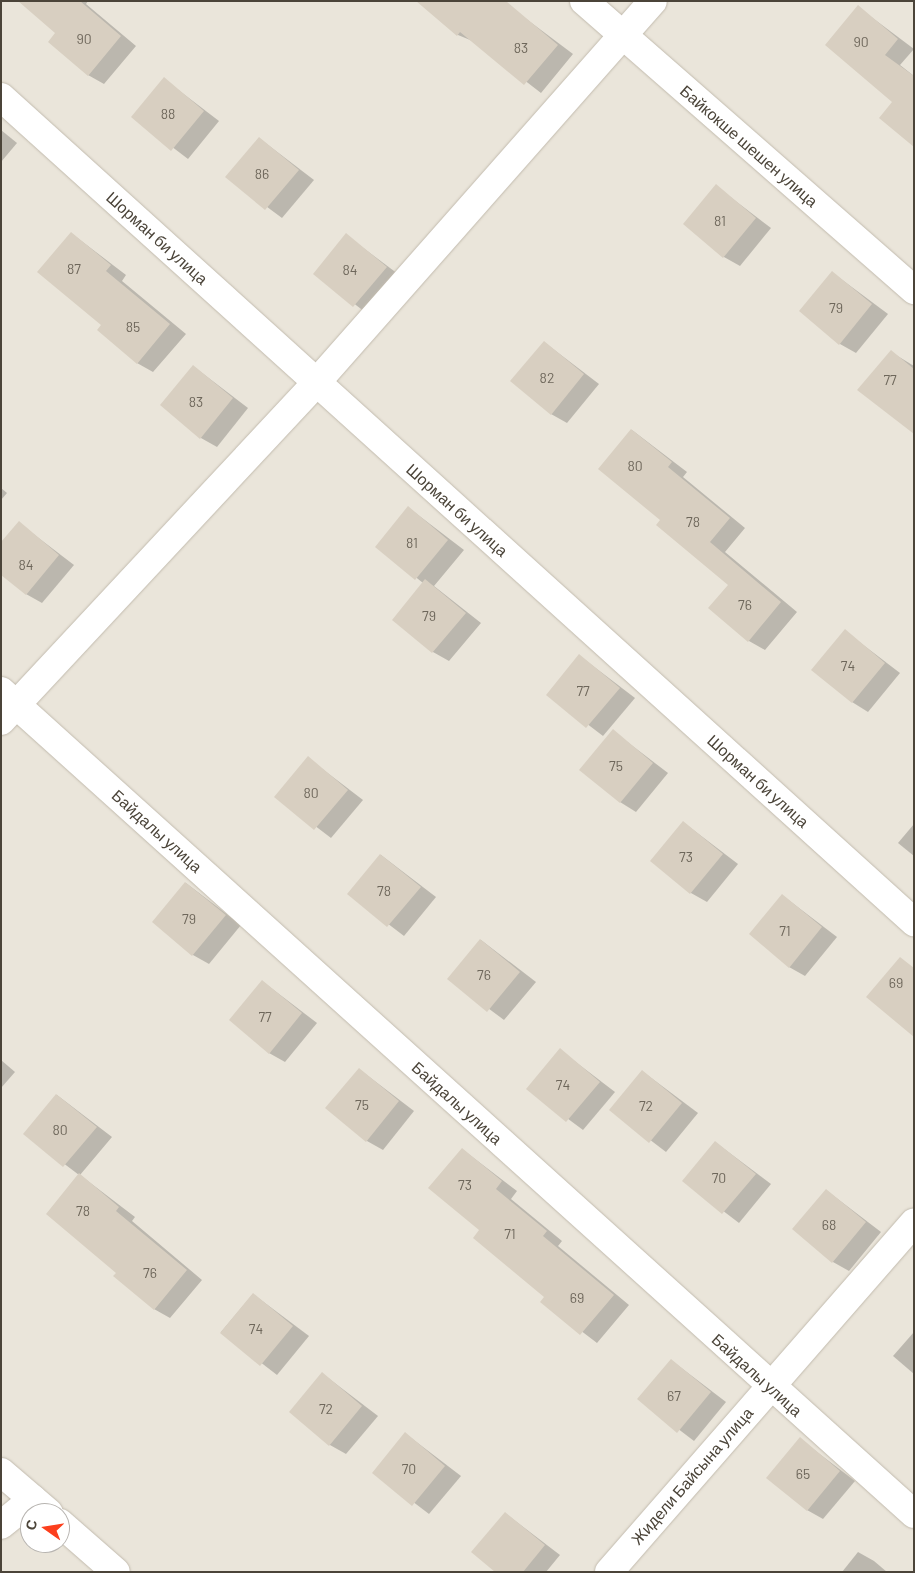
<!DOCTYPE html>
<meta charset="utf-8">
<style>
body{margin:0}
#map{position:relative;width:915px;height:1573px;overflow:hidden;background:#f6f3ec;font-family:Barlow,sans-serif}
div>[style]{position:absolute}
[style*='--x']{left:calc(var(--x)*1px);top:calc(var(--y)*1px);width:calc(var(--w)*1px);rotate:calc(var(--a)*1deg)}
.residential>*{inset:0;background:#eae5da}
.shadow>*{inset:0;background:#0003}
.building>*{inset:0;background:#d8cfc1}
.roads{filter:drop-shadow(0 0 1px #c2bbae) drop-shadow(0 0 1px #c2bbae)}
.minor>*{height:28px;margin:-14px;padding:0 14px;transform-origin:14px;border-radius:14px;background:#fff}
span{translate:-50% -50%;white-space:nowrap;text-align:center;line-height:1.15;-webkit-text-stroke:4px #fff;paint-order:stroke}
.number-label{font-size:14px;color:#6e675b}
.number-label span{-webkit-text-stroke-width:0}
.street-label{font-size:16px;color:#4b4439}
.frame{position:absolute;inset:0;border:2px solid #4b4439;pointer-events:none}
.north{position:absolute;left:20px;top:1503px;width:50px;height:50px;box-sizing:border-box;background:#fff;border:1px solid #b7b4b0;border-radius:50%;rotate:283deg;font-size:14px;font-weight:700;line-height:20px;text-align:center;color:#4b4439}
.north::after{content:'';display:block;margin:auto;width:18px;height:22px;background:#fc3f1d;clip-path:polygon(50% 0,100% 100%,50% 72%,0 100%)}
</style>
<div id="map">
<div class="residential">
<div style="clip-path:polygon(evenodd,1px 1px,914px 1px,914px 1572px,1px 1572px,1px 1px,30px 1513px,60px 1513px,60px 1543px,30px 1543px,30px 1513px)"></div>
</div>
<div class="shadow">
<div style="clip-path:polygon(19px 1px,88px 1px,86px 4px,136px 46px,104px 84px,88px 75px,57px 33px)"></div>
<div style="clip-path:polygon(419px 2px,517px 12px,573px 54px,541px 93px,475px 42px,458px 35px)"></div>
<div style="clip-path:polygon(858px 7px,914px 49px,900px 65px,914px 76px,894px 102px)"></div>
<div style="clip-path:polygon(164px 79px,219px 121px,188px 159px,133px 117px)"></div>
<div style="clip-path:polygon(1px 130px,17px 143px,1px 162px)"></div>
<div style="clip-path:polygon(259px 138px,314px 180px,282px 218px,227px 177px)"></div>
<div style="clip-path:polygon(716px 186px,771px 228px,740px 266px,724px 257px)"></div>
<div style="clip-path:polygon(71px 233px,126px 275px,122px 281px,186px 334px,153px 372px,137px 363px,103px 325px)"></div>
<div style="clip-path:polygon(346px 235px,402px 277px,370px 316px,315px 273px)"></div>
<div style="clip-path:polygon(833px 273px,888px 314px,856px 353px,840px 344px)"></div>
<div style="clip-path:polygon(544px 342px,599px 384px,567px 423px,551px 414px)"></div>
<div style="clip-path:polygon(891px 352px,914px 366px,914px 434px)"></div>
<div style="clip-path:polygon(193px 366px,248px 408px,217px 447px,201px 438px)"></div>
<div style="clip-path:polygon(632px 430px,687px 472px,683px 477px,745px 528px,725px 552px,797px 612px,765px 650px,749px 641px,729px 585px,662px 520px)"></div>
<div style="clip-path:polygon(1px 488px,7px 493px,1px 500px)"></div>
<div style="clip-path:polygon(409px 508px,464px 550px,434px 586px,481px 623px,449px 661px,433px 652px,423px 583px,377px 546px)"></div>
<div style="clip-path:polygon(19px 523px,74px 565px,42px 603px,26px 594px)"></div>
<div style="clip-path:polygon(845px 631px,900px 673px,868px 712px,852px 702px)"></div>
<div style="clip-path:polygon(580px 656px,635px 698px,603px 736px,548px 694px)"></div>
<div style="clip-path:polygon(613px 731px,668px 773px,636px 812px,620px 802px)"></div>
<div style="clip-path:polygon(308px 758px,363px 800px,331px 838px,276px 796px)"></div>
<div style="clip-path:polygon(683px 822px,738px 864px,707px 902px,691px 893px)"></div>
<div style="clip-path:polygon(914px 824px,914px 856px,898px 843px)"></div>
<div style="clip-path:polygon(381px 855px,436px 897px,404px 936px,349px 894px)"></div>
<div style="clip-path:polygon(186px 883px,241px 925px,209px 964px,193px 955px)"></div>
<div style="clip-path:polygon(782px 895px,837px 937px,805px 976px,789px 967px)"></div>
<div style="clip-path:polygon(481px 940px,536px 982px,504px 1020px,449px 979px)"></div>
<div style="clip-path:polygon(262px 981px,317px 1023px,285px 1062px,269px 1053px)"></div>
<div style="clip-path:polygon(560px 1050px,615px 1092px,583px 1130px,528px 1089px)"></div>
<div style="clip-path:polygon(1px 1060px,15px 1072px,1px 1088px)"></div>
<div style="clip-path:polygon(359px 1069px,414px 1111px,383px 1150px,367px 1141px)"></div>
<div style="clip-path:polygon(642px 1071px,698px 1113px,666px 1152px,611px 1110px)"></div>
<div style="clip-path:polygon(57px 1095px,112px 1137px,80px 1175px,135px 1217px,132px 1221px,202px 1280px,170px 1318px,154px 1309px,118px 1272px,79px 1175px,25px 1134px)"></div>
<div style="clip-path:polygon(715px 1142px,771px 1184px,739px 1223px,684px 1181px)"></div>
<div style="clip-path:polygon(462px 1149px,517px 1191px,511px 1199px,562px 1241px,558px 1246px,629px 1305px,597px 1343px,542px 1301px,546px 1297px,481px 1230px)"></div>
<div style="clip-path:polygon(826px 1190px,881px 1232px,849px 1271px,833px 1262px)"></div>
<div style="clip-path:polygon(253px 1294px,309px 1336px,277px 1375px,221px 1332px)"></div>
<div style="clip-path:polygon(914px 1332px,914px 1374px,893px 1356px)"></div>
<div style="clip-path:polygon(671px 1360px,726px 1402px,694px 1441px,639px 1399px)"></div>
<div style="clip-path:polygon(323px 1374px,378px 1416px,346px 1454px,330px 1445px)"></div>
<div style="clip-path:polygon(406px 1434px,461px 1476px,429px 1514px,374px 1472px)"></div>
<div style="clip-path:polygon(800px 1439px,855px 1481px,823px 1519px,807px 1510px)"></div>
<div style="clip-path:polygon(505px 1513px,560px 1555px,546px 1572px,497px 1572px)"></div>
<div style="clip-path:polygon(858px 1552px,874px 1561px,887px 1572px,842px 1572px)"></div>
</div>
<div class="building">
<div style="clip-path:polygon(18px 1px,80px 1px,121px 36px,88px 76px,48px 42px,55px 33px)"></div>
<div style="clip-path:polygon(416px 1px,506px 1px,558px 45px,524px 85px,460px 32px,457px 36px)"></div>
<div style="clip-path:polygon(858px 5px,898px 39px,885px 55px,914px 76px,914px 147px,879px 118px,892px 102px,825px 45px)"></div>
<div style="clip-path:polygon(164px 77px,204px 111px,171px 151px,131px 117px)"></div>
<div style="clip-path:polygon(259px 137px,299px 170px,265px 210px,225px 177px)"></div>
<div style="clip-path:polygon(716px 184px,756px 218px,723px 258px,683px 224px)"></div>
<div style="clip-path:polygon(71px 232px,111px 265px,106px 271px,170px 324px,137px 364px,97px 330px,101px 325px,37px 272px)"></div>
<div style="clip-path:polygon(346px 233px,387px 267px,353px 307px,313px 274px)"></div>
<div style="clip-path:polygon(832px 271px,872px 304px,839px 345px,799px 311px)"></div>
<div style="clip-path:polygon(544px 341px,584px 374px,551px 415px,510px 381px)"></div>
<div style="clip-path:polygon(891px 350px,914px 369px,914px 434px,857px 390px)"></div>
<div style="clip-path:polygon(193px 365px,233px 398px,200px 439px,160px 405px)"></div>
<div style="clip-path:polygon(631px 429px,672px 462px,668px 467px,730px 518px,710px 542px,781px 602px,748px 642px,708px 608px,728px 585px,656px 525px,660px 520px,598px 469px)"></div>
<div style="clip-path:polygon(408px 506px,448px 540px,415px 580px,375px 547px)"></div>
<div style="clip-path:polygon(19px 521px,59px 555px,26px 595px,1px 575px,1px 542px)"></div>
<div style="clip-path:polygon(425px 579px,466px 613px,432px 653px,392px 620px)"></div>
<div style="clip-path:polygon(845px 629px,885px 663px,852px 703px,811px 670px)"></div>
<div style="clip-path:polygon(579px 654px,620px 688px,586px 728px,546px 695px)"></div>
<div style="clip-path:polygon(613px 729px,653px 763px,620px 803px,579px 770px)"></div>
<div style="clip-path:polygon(308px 756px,348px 790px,314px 830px,274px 797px)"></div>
<div style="clip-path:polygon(683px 821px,723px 854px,690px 894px,650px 861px)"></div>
<div style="clip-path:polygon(380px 854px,421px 887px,387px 927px,347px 894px)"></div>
<div style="clip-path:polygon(185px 882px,226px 915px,192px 956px,152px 922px)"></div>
<div style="clip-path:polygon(782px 894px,822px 927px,789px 968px,749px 934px)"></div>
<div style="clip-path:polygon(480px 939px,520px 972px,487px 1012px,447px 979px)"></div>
<div style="clip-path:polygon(900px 957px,914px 968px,914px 1037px,866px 997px)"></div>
<div style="clip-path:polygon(262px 980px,302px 1013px,269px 1054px,229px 1020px)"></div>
<div style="clip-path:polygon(560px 1048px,600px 1082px,566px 1122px,526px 1089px)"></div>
<div style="clip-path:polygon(359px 1068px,399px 1101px,366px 1142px,325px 1108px)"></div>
<div style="clip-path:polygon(642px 1070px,682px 1103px,649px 1143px,609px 1110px)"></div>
<div style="clip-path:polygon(56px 1094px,97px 1127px,63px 1167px,23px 1134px)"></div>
<div style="clip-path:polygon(715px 1141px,756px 1174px,722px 1214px,682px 1181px)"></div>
<div style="clip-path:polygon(462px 1148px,502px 1181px,496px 1189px,547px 1231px,543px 1236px,614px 1295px,580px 1335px,540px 1302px,544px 1297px,473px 1238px,479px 1230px,428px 1188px)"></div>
<div style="clip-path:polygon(79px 1173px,119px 1207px,116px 1211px,187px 1270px,154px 1310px,113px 1276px,116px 1273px,46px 1214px)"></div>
<div style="clip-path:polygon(826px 1189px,866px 1222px,832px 1263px,792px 1229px)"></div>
<div style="clip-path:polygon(253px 1293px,293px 1326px,260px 1366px,220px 1333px)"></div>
<div style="clip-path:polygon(671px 1359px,711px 1392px,677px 1433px,637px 1399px)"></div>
<div style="clip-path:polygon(322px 1372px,362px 1406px,329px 1446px,289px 1412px)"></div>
<div style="clip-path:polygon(405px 1432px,445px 1466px,412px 1506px,372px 1473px)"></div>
<div style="clip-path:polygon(800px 1437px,840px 1471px,807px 1511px,766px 1478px)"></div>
<div style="clip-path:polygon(505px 1512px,545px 1545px,523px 1572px,495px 1572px,471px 1552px)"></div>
</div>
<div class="roads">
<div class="minor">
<div style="--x:584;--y:1;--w:439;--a:41.2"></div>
<div style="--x:1;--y:97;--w:1231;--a:42.1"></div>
<div style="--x:1;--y:691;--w:1229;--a:42.03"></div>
<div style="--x:1;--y:721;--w:462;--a:-47"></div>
<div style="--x:316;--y:383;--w:509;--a:-48.58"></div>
<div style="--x:1;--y:1472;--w:63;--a:40.5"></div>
<div style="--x:60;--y:1523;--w:74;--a:41.2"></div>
<div style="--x:1;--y:1525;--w:41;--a:-39.1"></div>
<div style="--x:609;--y:1572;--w:464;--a:-48.9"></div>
</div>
</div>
<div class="number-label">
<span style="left:84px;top:39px">90</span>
<span style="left:861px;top:42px">90</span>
<span style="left:521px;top:48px">83</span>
<span style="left:168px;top:114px">88</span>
<span style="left:262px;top:174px">86</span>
<span style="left:720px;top:221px">81</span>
<span style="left:74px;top:269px">87</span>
<span style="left:350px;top:270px">84</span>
<span style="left:836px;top:308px">79</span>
<span style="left:133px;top:327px">85</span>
<span style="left:547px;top:378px">82</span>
<span style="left:890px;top:380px">77</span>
<span style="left:196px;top:402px">83</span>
<span style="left:635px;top:466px">80</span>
<span style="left:693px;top:522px">78</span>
<span style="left:412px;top:543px">81</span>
<span style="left:26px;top:565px">84</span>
<span style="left:745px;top:605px">76</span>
<span style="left:429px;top:616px">79</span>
<span style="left:848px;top:666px">74</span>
<span style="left:583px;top:691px">77</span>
<span style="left:616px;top:766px">75</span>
<span style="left:311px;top:793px">80</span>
<span style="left:686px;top:857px">73</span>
<span style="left:384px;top:891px">78</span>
<span style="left:189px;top:919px">79</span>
<span style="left:785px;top:931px">71</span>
<span style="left:484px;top:975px">76</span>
<span style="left:896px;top:983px">69</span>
<span style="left:265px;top:1017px">77</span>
<span style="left:563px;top:1085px">74</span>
<span style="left:362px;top:1105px">75</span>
<span style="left:646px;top:1106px">72</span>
<span style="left:60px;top:1130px">80</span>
<span style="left:719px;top:1178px">70</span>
<span style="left:465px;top:1185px">73</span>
<span style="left:83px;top:1211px">78</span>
<span style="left:829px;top:1225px">68</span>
<span style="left:510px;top:1234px">71</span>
<span style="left:150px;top:1273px">76</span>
<span style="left:577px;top:1298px">69</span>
<span style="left:256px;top:1329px">74</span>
<span style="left:674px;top:1396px">67</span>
<span style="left:326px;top:1409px">72</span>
<span style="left:409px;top:1469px">70</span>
<span style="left:803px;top:1474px">65</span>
</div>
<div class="street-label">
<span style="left:749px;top:146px;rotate:41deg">Байкокше шешен улица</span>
<span style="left:157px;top:238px;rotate:42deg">Шорман би улица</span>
<span style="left:457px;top:510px;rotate:42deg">Шорман би улица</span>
<span style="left:758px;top:781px;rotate:42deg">Шорман би улица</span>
<span style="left:157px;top:831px;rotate:42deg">Байдалы улица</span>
<span style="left:457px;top:1103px;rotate:42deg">Байдалы улица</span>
<span style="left:757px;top:1375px;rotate:42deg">Байдалы улица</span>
<span style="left:692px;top:1476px;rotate:-49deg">Жидели Байсына улица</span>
</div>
<div class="frame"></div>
<div class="north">С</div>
</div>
